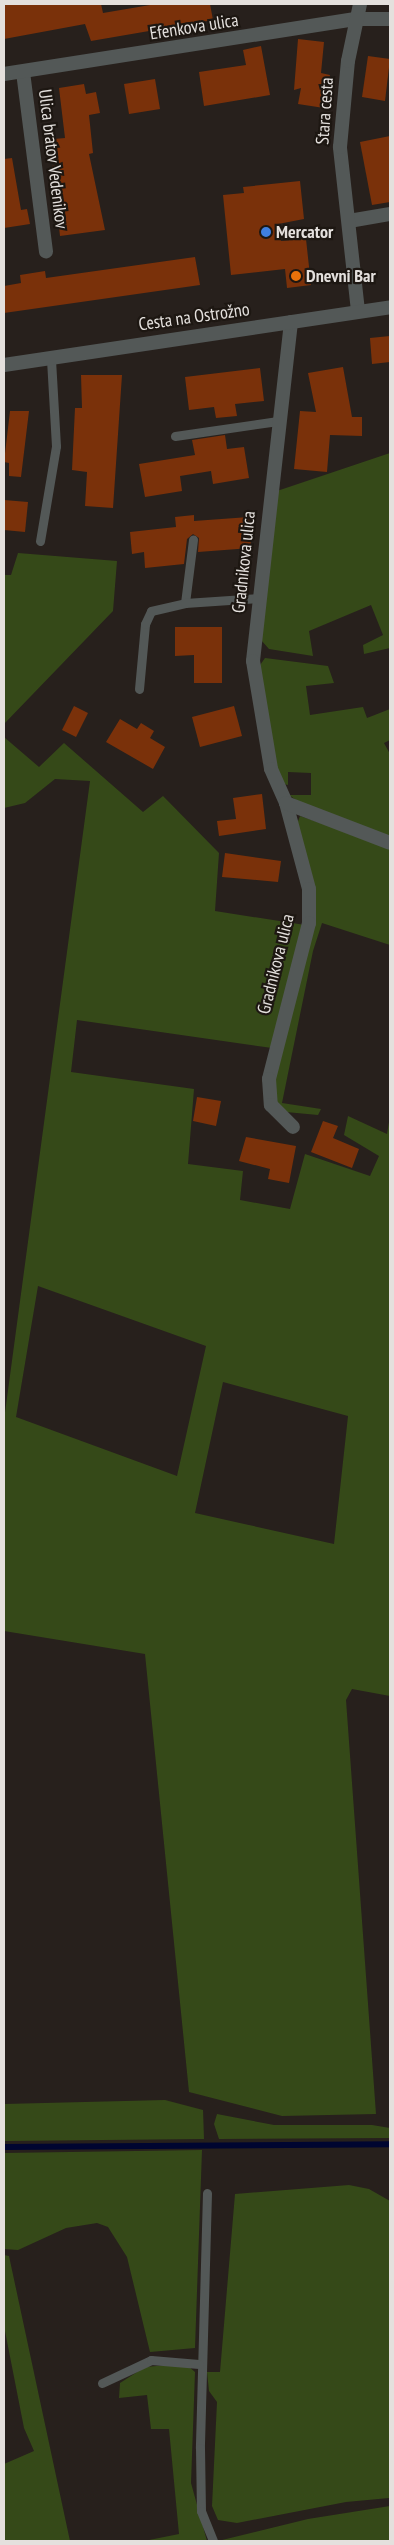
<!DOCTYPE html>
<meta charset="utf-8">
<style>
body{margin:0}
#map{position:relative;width:394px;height:2545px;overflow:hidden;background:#27201c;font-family:"PT Sans Narrow",sans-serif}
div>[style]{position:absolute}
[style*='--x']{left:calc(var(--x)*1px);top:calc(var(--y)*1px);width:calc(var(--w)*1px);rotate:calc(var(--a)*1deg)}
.green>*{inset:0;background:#354918}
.stream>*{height:5.5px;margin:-2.75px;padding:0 2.75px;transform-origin:2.75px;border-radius:2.75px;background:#000530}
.building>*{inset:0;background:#7a310a}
.service>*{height:9px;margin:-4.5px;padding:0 4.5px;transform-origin:4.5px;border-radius:4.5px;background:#535857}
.minor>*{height:14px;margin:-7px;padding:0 7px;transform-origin:7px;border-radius:7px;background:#535857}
.tertiary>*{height:14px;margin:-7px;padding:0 7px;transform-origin:7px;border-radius:7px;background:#535857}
.dots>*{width:14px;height:14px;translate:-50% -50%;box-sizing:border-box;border:2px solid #1d1712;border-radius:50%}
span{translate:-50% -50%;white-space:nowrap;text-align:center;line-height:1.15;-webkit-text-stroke:4.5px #1d1712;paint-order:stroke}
.street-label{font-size:18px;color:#e4e0dd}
.poi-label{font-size:18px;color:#e4e0dd;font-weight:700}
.left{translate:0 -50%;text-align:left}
.frame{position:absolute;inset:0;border:5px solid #e4e0dd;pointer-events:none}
</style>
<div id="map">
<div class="green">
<div style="clip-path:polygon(390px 453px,390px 648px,364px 654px,363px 645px,383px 635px,371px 605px,309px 631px,313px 656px,269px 649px,261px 640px,277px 491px)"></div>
<div style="clip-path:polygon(18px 553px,117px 561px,113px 611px,4px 724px,4px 575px,11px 575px)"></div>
<div style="clip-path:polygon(265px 658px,328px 666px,334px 683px,306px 686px,310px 715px,363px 707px,367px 718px,390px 709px,390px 740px,384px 743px,390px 754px,390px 840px,306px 807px,289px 795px,311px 795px,311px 773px,288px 772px,288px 785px,284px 784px,275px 765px,258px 668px)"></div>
<div style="clip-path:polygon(evenodd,4px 737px,39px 767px,64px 743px,143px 812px,163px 796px,219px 853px,215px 911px,305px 925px,272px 1048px,77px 1020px,71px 1072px,194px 1089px,188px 1164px,243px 1171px,240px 1200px,290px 1209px,305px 1154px,370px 1176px,379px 1156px,344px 1135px,348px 1116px,387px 1134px,390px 1116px,390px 1696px,352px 1689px,346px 1700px,376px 2114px,282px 2116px,189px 2092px,145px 1654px,4px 1631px,4px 1420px,90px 781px,55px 779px,25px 803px,4px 808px,4px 737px,38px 1286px,206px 1346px,177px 1476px,16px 1417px,38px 1286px,4px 737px,223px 1382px,348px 1416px,334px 1544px,195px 1513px,223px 1382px)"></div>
<div style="clip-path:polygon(300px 816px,390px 847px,390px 945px,322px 923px,313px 951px,282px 1103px,321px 1109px,318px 1115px,286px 1112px,275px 1099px,275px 1062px,314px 924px,297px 824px)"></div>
<div style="clip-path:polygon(165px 2100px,203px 2110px,204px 2139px,4px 2141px,4px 2104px)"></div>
<div style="clip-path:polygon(217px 2114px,274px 2125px,372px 2125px,390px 2128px,390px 2138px,219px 2139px,214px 2124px)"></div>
<div style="clip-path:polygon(202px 2150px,195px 2348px,150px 2352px,127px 2257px,108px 2227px,97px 2223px,66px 2228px,18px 2250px,4px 2249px,4px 2153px)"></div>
<div style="clip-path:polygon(349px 2185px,369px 2189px,390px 2201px,390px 2541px,218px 2541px,308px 2519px,390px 2506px,389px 2498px,346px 2502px,237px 2523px,218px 2520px,212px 2506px,217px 2402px,209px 2391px,207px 2372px,220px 2372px,235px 2194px)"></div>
<div style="clip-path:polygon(4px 2255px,9px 2256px,70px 2541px,4px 2541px,4px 2464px,34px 2451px,24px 2428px,4px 2326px)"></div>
<div style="clip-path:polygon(168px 2365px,188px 2366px,195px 2372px,191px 2483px,207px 2541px,144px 2541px,179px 2534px,169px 2429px,151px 2429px,147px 2395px,119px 2398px,120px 2383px,145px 2367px)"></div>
</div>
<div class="stream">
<div style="--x:4;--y:2147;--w:386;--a:-0.4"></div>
</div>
<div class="building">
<div style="clip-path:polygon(4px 4px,101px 4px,103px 13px,156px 4px,210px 4px,213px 20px,91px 41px,85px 24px,4px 39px)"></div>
<div style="clip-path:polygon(298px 39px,324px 42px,321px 73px,330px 75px,324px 108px,298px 104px,301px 88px,294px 90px)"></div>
<div style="clip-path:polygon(261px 46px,270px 95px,204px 106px,199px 72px,246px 65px,243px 50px)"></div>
<div style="clip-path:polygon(368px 56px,390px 59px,385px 101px,362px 97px)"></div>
<div style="clip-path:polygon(155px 79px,160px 109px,129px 114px,124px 84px)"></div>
<div style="clip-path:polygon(84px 84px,86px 94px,96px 92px,100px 113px,89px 115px,93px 153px,89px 154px,105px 230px,60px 236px,52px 166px,57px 165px,54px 139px,65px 138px,59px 88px)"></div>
<div style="clip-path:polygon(390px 136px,390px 202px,372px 205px,360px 142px)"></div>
<div style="clip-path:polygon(12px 158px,21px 210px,27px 209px,30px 224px,4px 228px,4px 159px)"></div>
<div style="clip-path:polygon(300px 181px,304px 219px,278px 224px,281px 241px,306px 239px,311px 285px,287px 288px,285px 269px,231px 275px,223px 195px,244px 193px,243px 187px)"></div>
<div style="clip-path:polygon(195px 257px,200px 285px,4px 313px,4px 286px,21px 283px,20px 275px,45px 271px,46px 278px)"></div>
<div style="clip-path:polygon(390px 336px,390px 362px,372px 364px,370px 338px)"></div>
<div style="clip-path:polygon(343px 367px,352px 417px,362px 417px,362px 436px,330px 435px,327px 472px,294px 469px,300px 411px,316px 412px,308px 373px)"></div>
<div style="clip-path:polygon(260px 368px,264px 401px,235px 404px,237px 416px,216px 418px,214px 407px,189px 410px,185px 377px)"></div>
<div style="clip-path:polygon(81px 375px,122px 375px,113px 508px,85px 506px,87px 472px,72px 470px,75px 408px,82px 408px)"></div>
<div style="clip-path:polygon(10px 411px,29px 411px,21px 477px,9px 476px,9px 463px,4px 462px)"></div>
<div style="clip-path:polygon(225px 435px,227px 449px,244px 447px,249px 478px,213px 484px,211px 471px,180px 476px,182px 491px,145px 497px,139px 464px,195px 455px,192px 440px)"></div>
<div style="clip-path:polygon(4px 500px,28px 502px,25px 532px,4px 530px)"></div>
<div style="clip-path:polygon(194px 515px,194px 521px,249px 517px,251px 548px,198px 552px,199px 538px,193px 534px,187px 539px,184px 564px,145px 568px,144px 552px,132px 554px,130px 532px,176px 527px,175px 517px)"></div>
<div style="clip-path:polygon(175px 627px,222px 627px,222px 683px,194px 683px,194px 655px,175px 656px)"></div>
<div style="clip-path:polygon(74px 706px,88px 713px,76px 737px,62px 730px)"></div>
<div style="clip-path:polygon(234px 706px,242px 736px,200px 747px,192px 717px)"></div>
<div style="clip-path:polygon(120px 719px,137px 729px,141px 723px,154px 731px,150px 738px,165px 747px,153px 769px,106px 742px)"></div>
<div style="clip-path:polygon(262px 794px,266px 829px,219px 836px,217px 821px,236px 819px,233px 798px)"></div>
<div style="clip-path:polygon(225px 853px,281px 861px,278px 882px,222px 877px)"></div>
<div style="clip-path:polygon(197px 1097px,221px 1101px,216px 1126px,193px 1121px)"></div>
<div style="clip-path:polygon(323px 1121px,338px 1126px,333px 1138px,359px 1149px,352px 1168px,311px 1152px)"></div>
<div style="clip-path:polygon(246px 1137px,296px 1146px,289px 1183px,268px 1179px,270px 1169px,239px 1161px)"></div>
</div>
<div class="service">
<div style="--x:175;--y:436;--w:104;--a:-8.3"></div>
<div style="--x:40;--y:541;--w:96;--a:-80.4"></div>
<div style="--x:56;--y:446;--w:88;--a:-93.3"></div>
<div style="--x:185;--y:603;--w:64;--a:-82.8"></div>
<div style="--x:139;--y:689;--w:65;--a:-84.7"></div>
<div style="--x:145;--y:624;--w:14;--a:-65"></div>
<div style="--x:151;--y:611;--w:35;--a:-13"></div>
<div style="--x:185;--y:603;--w:74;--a:-3.9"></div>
<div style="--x:207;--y:2193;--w:255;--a:91.6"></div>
<div style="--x:200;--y:2448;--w:63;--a:89.1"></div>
<div style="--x:201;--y:2511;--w:32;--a:68"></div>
<div style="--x:102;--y:2383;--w:54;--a:-25.1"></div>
<div style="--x:151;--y:2360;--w:48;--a:4.8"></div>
</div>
<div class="minor">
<div style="--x:23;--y:72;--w:181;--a:82.7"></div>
<div style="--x:4;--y:74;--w:357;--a:-8.9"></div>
<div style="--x:357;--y:19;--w:33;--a:0"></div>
<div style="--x:349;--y:221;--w:42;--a:-9.7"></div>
<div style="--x:358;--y:311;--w:165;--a:-96.3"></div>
<div style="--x:340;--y:147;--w:86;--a:-84.7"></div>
<div style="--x:348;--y:61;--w:58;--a:-78.1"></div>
<div style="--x:291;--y:322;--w:341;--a:96.4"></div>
<div style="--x:253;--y:661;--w:109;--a:80.5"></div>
<div style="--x:271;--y:769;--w:37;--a:66"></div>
<div style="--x:286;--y:803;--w:89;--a:75"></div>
<div style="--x:309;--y:889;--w:34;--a:90"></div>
<div style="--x:309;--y:923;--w:161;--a:104.4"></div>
<div style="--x:269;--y:1079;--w:26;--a:86"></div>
<div style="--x:271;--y:1105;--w:31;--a:45"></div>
<div style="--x:286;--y:803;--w:111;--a:21"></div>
</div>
<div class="tertiary">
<div style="--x:4;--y:365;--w:390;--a:-8.5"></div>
</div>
<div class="dots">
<div style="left:266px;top:232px;background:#3f7fe0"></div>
<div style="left:296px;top:276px;background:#e8710a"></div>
</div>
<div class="street-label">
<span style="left:194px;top:27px;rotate:-9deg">Efenkova ulica</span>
<span style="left:325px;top:111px;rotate:-86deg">Stara cesta</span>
<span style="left:53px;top:159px;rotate:83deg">Ulica bratov Vedenikov</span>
<span style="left:194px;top:317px;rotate:-8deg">Cesta na Ostrožno</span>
<span style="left:244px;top:562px;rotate:-84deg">Gradnikova ulica</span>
<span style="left:276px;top:964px;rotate:-76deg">Gradnikova ulica</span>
</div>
<div class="poi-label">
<span class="left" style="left:276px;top:232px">Mercator</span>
<span class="left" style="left:306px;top:276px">Dnevni Bar</span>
</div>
<div class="frame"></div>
</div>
